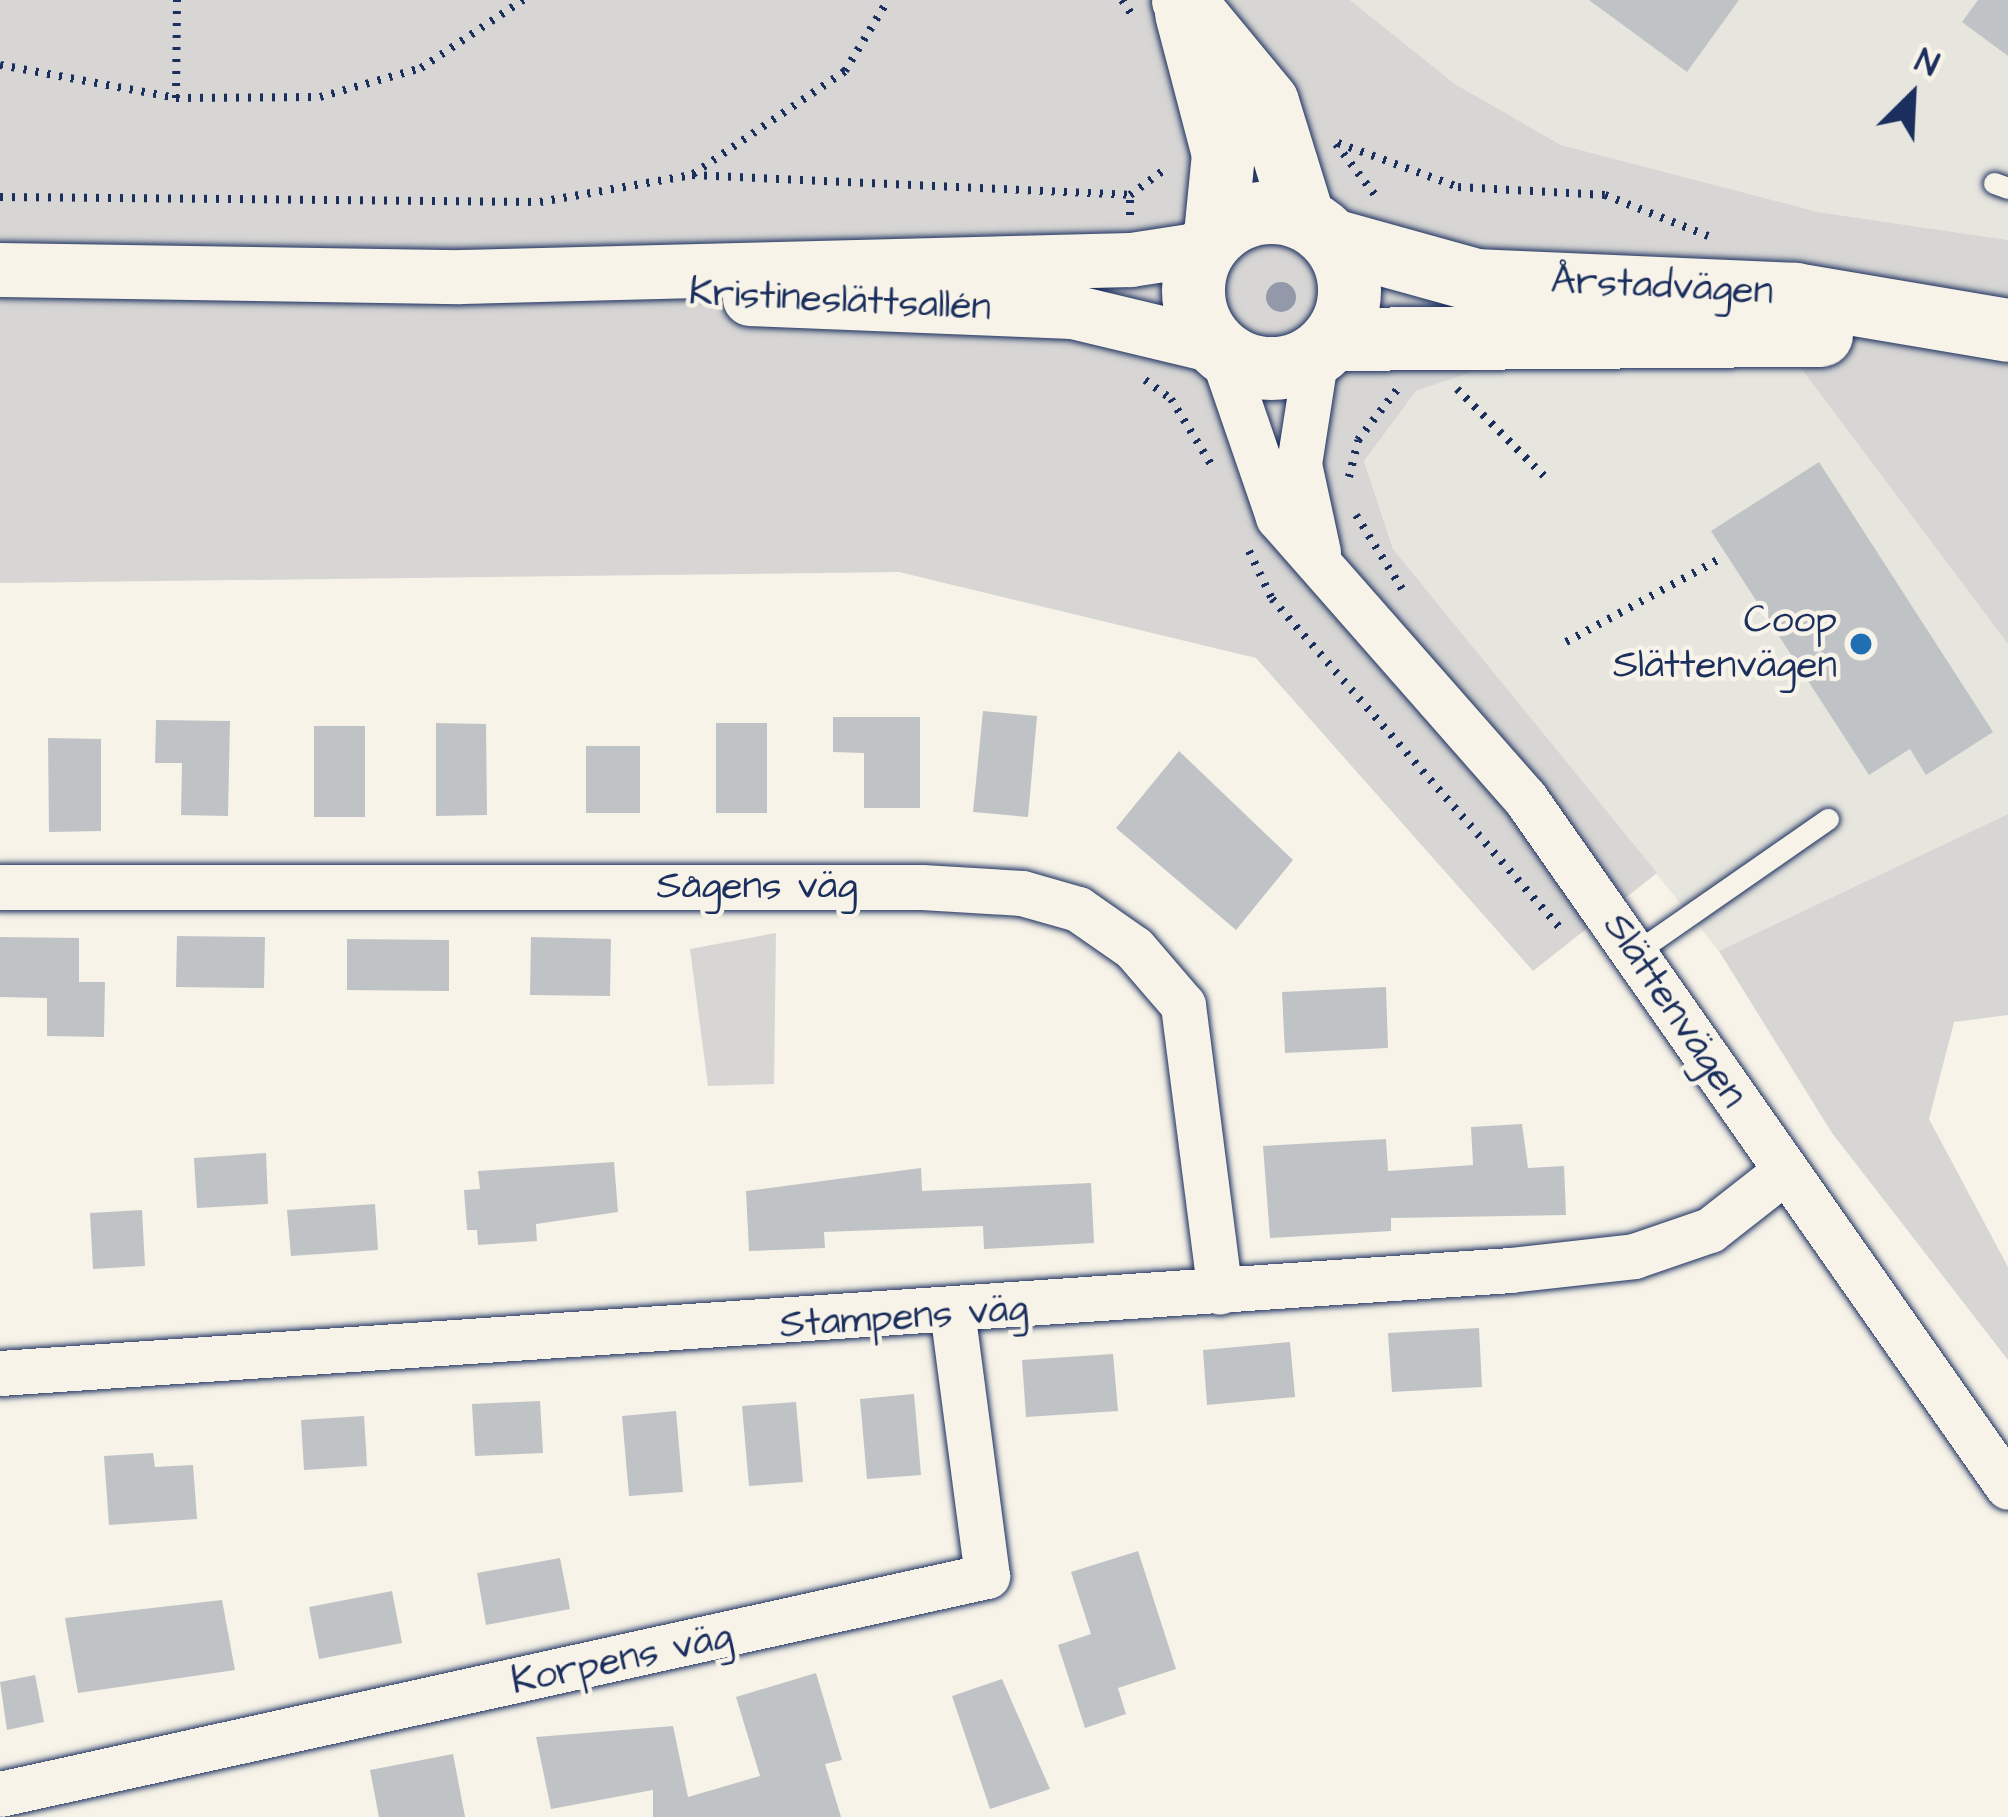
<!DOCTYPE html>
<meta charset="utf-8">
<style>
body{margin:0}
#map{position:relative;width:2008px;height:1817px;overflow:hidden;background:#f7f3e8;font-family:"Architects Daughter",sans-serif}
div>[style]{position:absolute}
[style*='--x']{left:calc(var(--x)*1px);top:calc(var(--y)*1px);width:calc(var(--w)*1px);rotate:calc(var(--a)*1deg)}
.built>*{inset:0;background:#e6e5de}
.green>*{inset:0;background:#d7d6d4}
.building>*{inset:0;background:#c0c3c5}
.path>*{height:8px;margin-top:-4px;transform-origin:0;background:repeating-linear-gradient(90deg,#1b2f5e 0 3px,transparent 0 12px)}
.roads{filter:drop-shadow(0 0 3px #1b2f5e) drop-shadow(0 0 3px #1b2f5e)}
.service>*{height:21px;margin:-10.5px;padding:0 10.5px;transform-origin:10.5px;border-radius:10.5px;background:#f7f3e8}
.minor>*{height:45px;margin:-22.5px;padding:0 22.5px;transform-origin:22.5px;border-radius:22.5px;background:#f7f3e8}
.tertiary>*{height:54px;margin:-27px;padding:0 27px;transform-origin:27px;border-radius:27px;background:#f7f3e8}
.secondary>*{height:63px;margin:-31.5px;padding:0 31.5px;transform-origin:31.5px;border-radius:31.5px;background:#f7f3e8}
.secondary>.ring{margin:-31.5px;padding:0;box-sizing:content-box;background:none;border:63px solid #f7f3e8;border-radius:50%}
.trees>*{width:30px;height:30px;margin:-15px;border-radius:50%;background:#9399a9}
.dots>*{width:33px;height:33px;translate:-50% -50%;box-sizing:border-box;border:6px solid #f7f3e8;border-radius:50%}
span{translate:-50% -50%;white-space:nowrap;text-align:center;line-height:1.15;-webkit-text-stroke:9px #f7f3e8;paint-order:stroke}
.street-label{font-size:39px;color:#1b2f5e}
.poi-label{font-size:39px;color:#1b2f5e}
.right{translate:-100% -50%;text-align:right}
.north{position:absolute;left:1852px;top:36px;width:120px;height:120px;-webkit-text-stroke:9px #f7f3e8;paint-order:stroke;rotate:24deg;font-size:33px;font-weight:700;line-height:48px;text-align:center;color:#1b2f5e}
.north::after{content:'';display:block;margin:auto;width:42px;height:54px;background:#1b2f5e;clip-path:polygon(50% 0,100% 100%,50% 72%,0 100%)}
</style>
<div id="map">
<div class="built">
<div style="clip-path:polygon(1350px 0,2008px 0,2008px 240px,1818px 212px,1561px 145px,1455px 84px)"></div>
<div style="clip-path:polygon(1791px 355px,2008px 644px,2008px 814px,1719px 951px,1393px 549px,1364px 461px,1415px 391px,1489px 366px)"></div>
</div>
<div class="green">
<div style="clip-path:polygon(0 0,1350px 0,1455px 84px,1561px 145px,1818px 212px,2008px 240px,2008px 644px,1791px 355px,1489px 366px,1416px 391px,1364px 461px,1393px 549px,1657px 873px,1533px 971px,1256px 658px,899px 572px,0 583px)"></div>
<div style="clip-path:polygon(2008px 814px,2008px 1015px,1954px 1022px,1929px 1119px,2008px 1267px,2008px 1360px,1832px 1133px,1719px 951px)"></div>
<div style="clip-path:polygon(776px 933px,774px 1084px,708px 1086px,690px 949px)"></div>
</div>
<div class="building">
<div style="clip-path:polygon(1589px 0,1739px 0,1687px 72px)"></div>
<div style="clip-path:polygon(1978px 0,2008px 0,2008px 56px,1962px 22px)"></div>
<div style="clip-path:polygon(1819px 462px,1993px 732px,1926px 775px,1910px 749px,1869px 775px,1711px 531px)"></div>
<div style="clip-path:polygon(983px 711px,1037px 716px,1028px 817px,973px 812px)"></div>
<div style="clip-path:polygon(833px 717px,920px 717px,920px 808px,864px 808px,864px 753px,833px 752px)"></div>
<div style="clip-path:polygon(156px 720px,230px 721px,228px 816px,181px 815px,182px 763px,155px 763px)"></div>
<div style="clip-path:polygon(436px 723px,486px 724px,487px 815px,436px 816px)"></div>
<div style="clip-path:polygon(716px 723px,767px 723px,767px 813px,716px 813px)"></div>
<div style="clip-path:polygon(314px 726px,365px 726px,365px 817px,314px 817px)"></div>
<div style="clip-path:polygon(48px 738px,101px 739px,101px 831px,49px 832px)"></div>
<div style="clip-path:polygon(586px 746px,640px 746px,640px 813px,586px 813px)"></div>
<div style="clip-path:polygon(1179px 751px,1293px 860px,1236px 930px,1116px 828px)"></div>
<div style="clip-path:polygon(177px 936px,265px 937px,264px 988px,176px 987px)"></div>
<div style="clip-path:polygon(0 937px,79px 938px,79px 982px,105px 982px,104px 1037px,47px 1036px,47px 998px,0 997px)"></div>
<div style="clip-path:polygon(531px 937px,611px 939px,610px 996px,530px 995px)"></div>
<div style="clip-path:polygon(347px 939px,449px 940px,449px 991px,347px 990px)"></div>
<div style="clip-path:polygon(1386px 987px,1388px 1048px,1285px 1053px,1282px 992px)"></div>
<div style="clip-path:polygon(1522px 1124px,1528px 1168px,1564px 1166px,1566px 1215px,1391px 1218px,1391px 1231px,1270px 1238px,1263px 1146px,1386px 1139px,1388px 1171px,1473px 1165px,1471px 1127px)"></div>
<div style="clip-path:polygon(266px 1153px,268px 1204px,197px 1208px,194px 1158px)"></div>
<div style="clip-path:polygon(614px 1162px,618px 1212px,536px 1224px,537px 1241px,478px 1245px,477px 1230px,467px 1230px,464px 1190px,480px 1189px,478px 1171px)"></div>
<div style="clip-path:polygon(921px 1168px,922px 1191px,1091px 1183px,1094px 1243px,984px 1249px,983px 1226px,824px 1232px,825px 1248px,749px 1251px,746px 1191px)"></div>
<div style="clip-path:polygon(375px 1204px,378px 1250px,291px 1256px,287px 1210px)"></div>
<div style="clip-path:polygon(142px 1210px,145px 1266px,93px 1269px,90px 1213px)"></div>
<div style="clip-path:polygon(1479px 1328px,1482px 1387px,1392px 1392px,1388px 1333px)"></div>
<div style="clip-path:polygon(1290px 1342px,1295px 1397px,1207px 1405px,1203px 1350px)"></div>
<div style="clip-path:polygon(1113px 1354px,1118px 1411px,1026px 1417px,1022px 1360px)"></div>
<div style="clip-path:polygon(914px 1394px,921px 1475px,867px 1479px,860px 1399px)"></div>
<div style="clip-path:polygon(540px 1401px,543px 1453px,475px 1456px,472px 1404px)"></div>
<div style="clip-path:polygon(796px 1402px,803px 1482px,749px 1486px,742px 1406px)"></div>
<div style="clip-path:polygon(676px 1411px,683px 1492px,629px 1496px,622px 1416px)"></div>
<div style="clip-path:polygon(364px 1416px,367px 1466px,304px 1470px,301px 1420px)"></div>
<div style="clip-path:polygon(153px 1453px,155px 1467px,193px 1465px,197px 1519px,109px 1525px,104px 1456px)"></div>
<div style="clip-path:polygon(1138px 1551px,1176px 1669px,1118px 1688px,1126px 1714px,1085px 1728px,1058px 1645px,1091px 1634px,1071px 1572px)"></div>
<div style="clip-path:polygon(560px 1558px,570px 1609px,486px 1625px,477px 1573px)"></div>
<div style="clip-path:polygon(392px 1591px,402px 1643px,319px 1659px,309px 1607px)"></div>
<div style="clip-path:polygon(222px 1600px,235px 1670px,78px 1693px,65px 1618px)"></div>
<div style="clip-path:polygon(816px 1673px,842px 1760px,825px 1764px,841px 1817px,653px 1817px,653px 1790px,551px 1809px,536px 1737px,673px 1726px,688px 1797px,760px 1776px,736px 1697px)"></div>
<div style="clip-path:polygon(35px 1675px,44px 1722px,7px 1730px,0 1682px)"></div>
<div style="clip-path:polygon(1002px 1679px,1050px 1789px,990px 1809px,952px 1696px)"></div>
<div style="clip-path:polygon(453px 1754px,465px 1817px,379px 1817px,370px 1770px)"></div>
</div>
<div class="path">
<div style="--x:1122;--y:0;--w:22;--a:56"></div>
<div style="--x:0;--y:65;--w:179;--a:10.6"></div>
<div style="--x:176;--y:98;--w:144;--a:-0.4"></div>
<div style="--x:320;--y:97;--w:105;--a:-16"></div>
<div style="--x:421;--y:68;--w:123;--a:-33.7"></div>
<div style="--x:176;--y:98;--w:98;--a:-89.4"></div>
<div style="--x:1338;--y:143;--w:128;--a:20.1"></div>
<div style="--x:1458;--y:187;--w:147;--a:3.1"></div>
<div style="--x:1605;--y:195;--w:111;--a:21.7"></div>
<div style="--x:1336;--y:144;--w:69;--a:52.6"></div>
<div style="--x:693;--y:174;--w:184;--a:-34.1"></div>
<div style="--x:845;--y:71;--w:83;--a:-58.8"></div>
<div style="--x:0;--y:197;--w:540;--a:0.53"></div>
<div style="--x:540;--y:202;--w:154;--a:-10.1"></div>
<div style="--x:692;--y:175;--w:437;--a:2.6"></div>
<div style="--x:1130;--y:215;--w:20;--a:-90"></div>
<div style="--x:1130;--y:195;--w:47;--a:-36.4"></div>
<div style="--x:1145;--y:380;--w:32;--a:36"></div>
<div style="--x:1171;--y:399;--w:79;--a:58.5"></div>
<div style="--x:1457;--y:389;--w:124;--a:45"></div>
<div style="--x:1349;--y:477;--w:38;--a:-76"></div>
<div style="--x:1358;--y:440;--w:67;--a:-52.3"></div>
<div style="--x:1356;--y:515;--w:87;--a:58.1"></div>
<div style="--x:1249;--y:551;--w:53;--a:64.4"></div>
<div style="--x:1272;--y:599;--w:436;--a:48.8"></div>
<div style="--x:1566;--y:642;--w:179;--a:-28.4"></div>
</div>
<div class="roads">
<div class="service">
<div style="--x:1994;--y:183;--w:15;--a:20"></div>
<div style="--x:1635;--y:953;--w:235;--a:-34.8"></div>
</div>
<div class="minor">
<div style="--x:1221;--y:351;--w:176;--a:71"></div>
<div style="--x:1278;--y:517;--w:374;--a:48.7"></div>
<div style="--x:1525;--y:798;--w:841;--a:54.97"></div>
<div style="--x:1316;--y:355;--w:110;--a:98.9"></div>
<div style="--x:1299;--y:464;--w:90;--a:77.8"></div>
<div style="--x:0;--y:887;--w:922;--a:0"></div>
<div style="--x:922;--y:887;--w:100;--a:3.4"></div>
<div style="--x:1022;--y:893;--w:58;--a:15.9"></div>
<div style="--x:1078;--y:909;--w:68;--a:34.9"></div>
<div style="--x:1134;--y:948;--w:75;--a:49.3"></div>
<div style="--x:1183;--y:1005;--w:289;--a:82.7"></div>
<div style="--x:0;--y:1373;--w:1514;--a:-3.9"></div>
<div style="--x:1510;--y:1270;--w:125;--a:-6.4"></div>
<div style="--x:1634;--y:1256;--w:80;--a:-18.9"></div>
<div style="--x:1710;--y:1230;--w:94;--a:-38.1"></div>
<div style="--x:0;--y:1794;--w:1011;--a:-12.46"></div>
<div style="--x:987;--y:1576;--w:262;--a:-97.5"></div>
</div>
<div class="tertiary">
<div style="--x:0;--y:270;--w:461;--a:0.9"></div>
<div style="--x:461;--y:277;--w:670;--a:-1.45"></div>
<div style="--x:1131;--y:260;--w:73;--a:-8.7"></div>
<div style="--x:750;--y:299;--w:323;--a:2.3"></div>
<div style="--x:1073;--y:312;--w:146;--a:13.5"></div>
</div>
<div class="secondary">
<div style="--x:1183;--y:0;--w:132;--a:50.5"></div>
<div style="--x:1267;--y:102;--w:121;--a:72.8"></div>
<div style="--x:1186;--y:13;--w:146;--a:75.3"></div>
<div style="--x:1223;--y:154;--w:80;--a:95.7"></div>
<div class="ring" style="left:1193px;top:212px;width:93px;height:93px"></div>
<div style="--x:1332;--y:240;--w:149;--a:15.5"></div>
<div style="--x:1476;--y:280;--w:319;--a:2.5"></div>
<div style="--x:1795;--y:294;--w:216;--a:9.6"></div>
<div style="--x:1333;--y:339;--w:488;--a:-0.5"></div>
</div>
</div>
<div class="trees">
<div style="left:1281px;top:297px"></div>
</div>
<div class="dots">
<div style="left:1861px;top:644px;background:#1f6fb2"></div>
</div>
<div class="street-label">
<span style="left:1662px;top:287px;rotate:3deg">Årstadvägen</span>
<span style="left:840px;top:301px;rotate:3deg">Kristineslättsallén</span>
<span style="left:757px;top:887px">Sågens väg</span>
<span style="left:1674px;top:1011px;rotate:56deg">Slättenvägen</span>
<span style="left:904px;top:1318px;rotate:-4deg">Stampens väg</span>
<span style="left:622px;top:1660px;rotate:-12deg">Korpens väg</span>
</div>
<div class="poi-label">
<span class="right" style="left:1837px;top:644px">Coop<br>Slättenvägen</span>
</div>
<div class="north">N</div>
</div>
